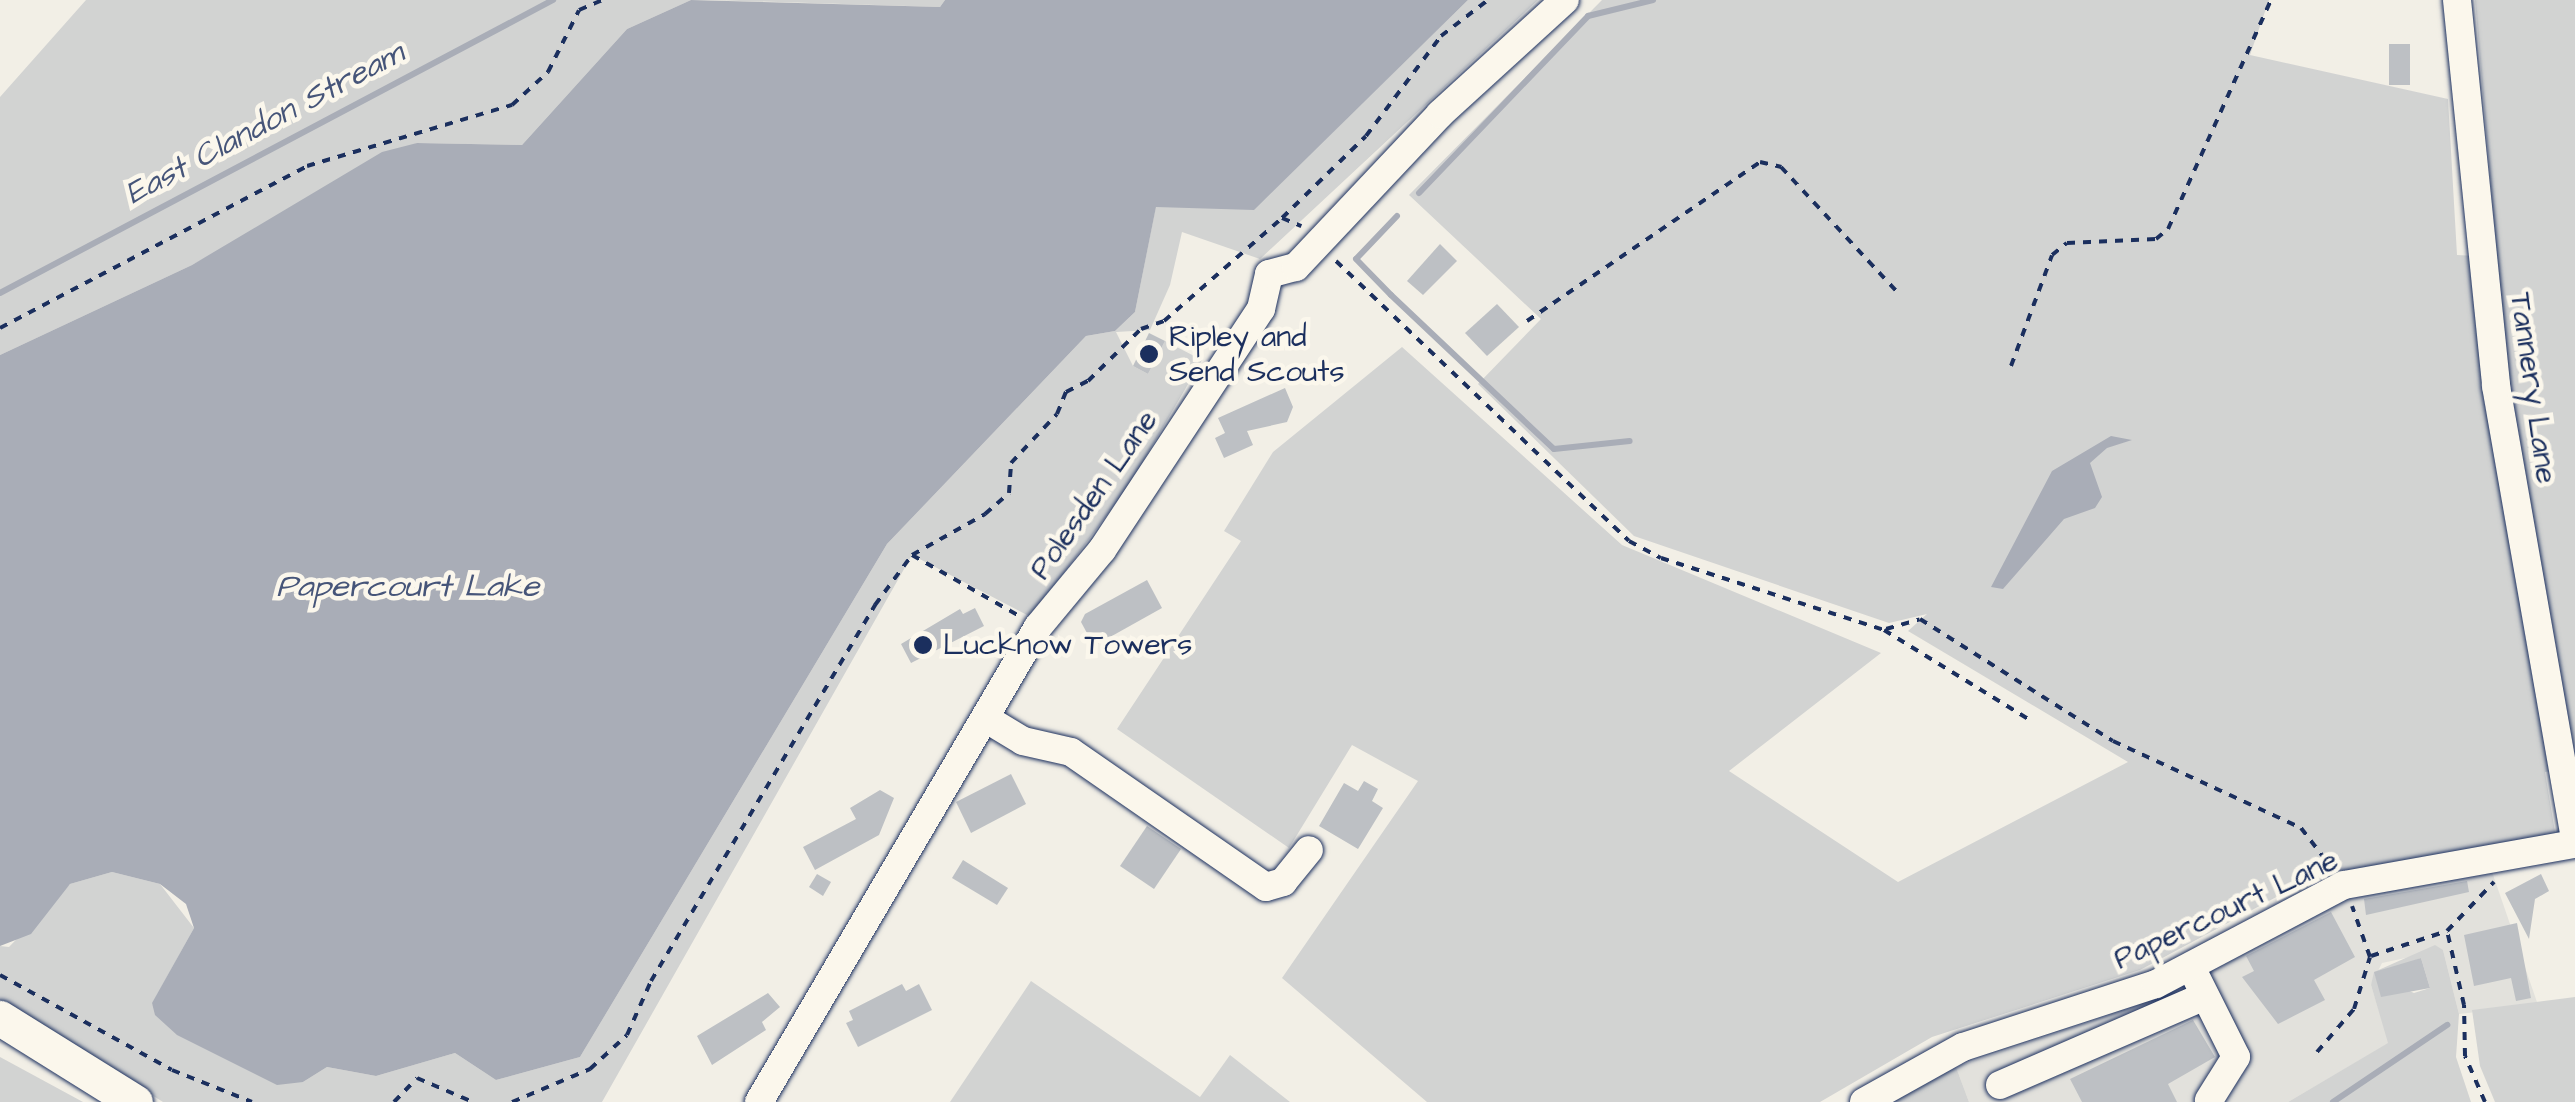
<!DOCTYPE html>
<style>
body{margin:0}
#map{position:relative;width:2575px;height:1102px;overflow:hidden;background:#f2efe6;font-family:"Architects Daughter",sans-serif}
div>[style]{position:absolute}
[style*='--x']{left:calc(var(--x)*1px);top:calc(var(--y)*1px);width:calc(var(--w)*1px);rotate:calc(var(--a)*1deg)}
.built>*{inset:0;background:#e2e1dc}
.green>*{inset:0;background:#d2d3d2}
.water>*{inset:0;background:#a9adb7}
.stream>*{height:6px;margin:-3px;padding:0 3px;transform-origin:3px;border-radius:3px;background:#a9adb7}
.building>*{inset:0;background:#bdc0c4}
.path>*{height:4px;margin-top:-2px;transform-origin:0;background:repeating-linear-gradient(90deg,#1b2f5e 0 8px,transparent 0 16px)}
.roads{filter:drop-shadow(0 0 2px #1b2f5e) drop-shadow(0 0 2px #1b2f5e)}
.minor>*{height:28px;margin:-14px;padding:0 14px;transform-origin:14px;border-radius:14px;background:#fbf7ec}
.major>*{height:35px;margin:-17.5px;padding:0 17.5px;transform-origin:17.5px;border-radius:17.5px;background:#fbf7ec}
.dots>*{width:28px;height:28px;translate:-50% -50%;box-sizing:border-box;border:5px solid #fbf7ec;border-radius:50%}
span{translate:-50% -50%;white-space:nowrap;text-align:center;line-height:1.15;-webkit-text-stroke:9px #fbf7ec;paint-order:stroke}
.poi-label{font-size:30px;color:#1b2f5e}
.left{translate:0 -50%;text-align:left}
.street-label{font-size:30px;color:#1b2f5e}
.water-label{font-size:32px;color:#465579;font-style:italic}
</style>
<div id="map">
<div class="built">
<div style="clip-path:polygon(2491px 869px,2538px 1005px,2459px 1014px,2443px 950px,2382px 963px,2371px 985px,2389px 1043px,2288px 1102px,1969px 1102px,1956px 1067px,2136px 1006px,2333px 901px)"></div>
</div>
<div class="green">
<div style="clip-path:polygon(86px 0,691px 0,627px 29px,522px 145px,417px 143px,192px 265px,0 355px,0 97px)"></div>
<div style="clip-path:polygon(710px 0,945px 0,940px 7px)"></div>
<div style="clip-path:polygon(1468px 0,1538px 0,1260px 259px,1182px 232px,1170px 285px,1150px 330px,1116px 332px,1133px 366px,1148px 374px,1165px 341px,1202px 360px,1130px 484px,1031px 617px,912px 555px,602px 1102px,163px 1102px,0 1000px,0 946px,9px 947px,70px 884px,112px 872px,160px 884px,194px 928px,152px 1004px,303px 1082px,327px 1067px,376px 1076px,455px 1053px,496px 1080px,580px 1057px,887px 544px,1086px 336px,1115px 331px,1135px 312px,1156px 206px,1254px 209px)"></div>
<div style="clip-path:polygon(1602px 0,2269px 0,2250px 55px,2448px 99px,2457px 255px,2497px 257px,2475px 0,2575px 0,2575px 789px,2571px 768px,2545px 772px,2556px 838px,2312px 878px,2140px 970px,1932px 1037px,1820px 1102px,1427px 1102px,1282px 978px,1418px 781px,1352px 745px,1289px 848px,1117px 729px,1241px 541px,1224px 531px,1273px 452px,1402px 347px,1622px 545px,1881px 653px,1729px 771px,1898px 882px,2128px 762px,1908px 631px,1927px 614px,1889px 623px,1634px 536px,1478px 384px,1541px 319px,1409px 195px)"></div>
<div style="clip-path:polygon(evenodd,2435px 945px,2443px 950px,2459px 1014px,2456px 1057px,2471px 1102px,2288px 1102px,2388px 1043px,2371px 985px,2374px 972px,2435px 945px,2421px 958px,2430px 988px,2414px 993px,2375px 976px,2421px 958px)"></div>
<div style="clip-path:polygon(1031px 981px,1200px 1097px,1230px 1055px,1290px 1102px,950px 1102px)"></div>
<div style="clip-path:polygon(2575px 997px,2575px 1102px,2495px 1102px,2480px 1066px,2472px 1010px)"></div>
<div style="clip-path:polygon(0 1057px,83px 1102px,0 1102px)"></div>
<div style="clip-path:polygon(1956px 1067px,1969px 1102px,1893px 1102px)"></div>
</div>
<div class="water">
<div style="clip-path:polygon(691px 0,940px 7px,945px 0,1468px 0,1254px 210px,1156px 207px,1135px 312px,1115px 331px,1086px 336px,887px 544px,580px 1057px,496px 1080px,455px 1053px,376px 1076px,327px 1067px,303px 1082px,277px 1085px,177px 1035px,155px 1015px,152px 1003px,194px 928px,186px 904px,160px 884px,112px 872px,70px 884px,31px 934px,0 946px,0 355px,192px 265px,382px 152px,417px 143px,522px 145px,627px 29px)"></div>
<div style="clip-path:polygon(2111px 436px,2132px 440px,2107px 448px,2090px 463px,2102px 497px,2095px 508px,2064px 519px,2003px 589px,1991px 587px,2052px 471px)"></div>
</div>
<div class="stream">
<div style="--x:1419;--y:193;--w:245;--a:-46.3"></div>
<div style="--x:1588;--y:16;--w:67;--a:-13.8"></div>
<div style="--x:1397;--y:216;--w:59;--a:133.6"></div>
<div style="--x:1356;--y:259;--w:50;--a:45.8"></div>
<div style="--x:1391;--y:295;--w:224;--a:43.4"></div>
<div style="--x:1554;--y:449;--w:76;--a:-6"></div>
<div style="--x:0;--y:293;--w:626;--a:-27.92"></div>
<div style="--x:2333;--y:1102;--w:138;--a:-34"></div>
</div>
<div class="building">
<div style="clip-path:polygon(2389px 44px,2410px 44px,2410px 85px,2389px 85px)"></div>
<div style="clip-path:polygon(1440px 244px,1457px 261px,1423px 295px,1407px 281px)"></div>
<div style="clip-path:polygon(1497px 304px,1519px 327px,1487px 356px,1465px 333px)"></div>
<div style="clip-path:polygon(1149px 333px,1165px 341px,1148px 374px,1133px 366px)"></div>
<div style="clip-path:polygon(1285px 388px,1293px 407px,1287px 422px,1247px 431px,1253px 445px,1224px 458px,1215px 438px,1225px 433px,1218px 418px)"></div>
<div style="clip-path:polygon(1147px 580px,1162px 608px,1094px 646px,1081px 622px,1085px 614px)"></div>
<div style="clip-path:polygon(975px 608px,984px 626px,911px 663px,901px 644px,960px 609px,963px 614px)"></div>
<div style="clip-path:polygon(1011px 774px,1026px 804px,971px 833px,956px 802px)"></div>
<div style="clip-path:polygon(1364px 781px,1378px 789px,1372px 801px,1383px 808px,1358px 849px,1319px 826px,1344px 783px,1358px 791px)"></div>
<div style="clip-path:polygon(880px 790px,894px 798px,879px 835px,815px 870px,803px 847px,856px 819px,850px 808px)"></div>
<div style="clip-path:polygon(1147px 826px,1181px 849px,1154px 889px,1120px 866px)"></div>
<div style="clip-path:polygon(963px 860px,1008px 888px,997px 905px,952px 878px)"></div>
<div style="clip-path:polygon(817px 874px,831px 882px,823px 896px,809px 887px)"></div>
<div style="clip-path:polygon(2541px 874px,2549px 891px,2535px 899px,2529px 939px,2505px 893px)"></div>
<div style="clip-path:polygon(2467px 881px,2469px 892px,2366px 915px,2364px 899px)"></div>
<div style="clip-path:polygon(2331px 912px,2355px 957px,2314px 980px,2325px 1000px,2278px 1024px,2242px 977px,2254px 971px,2246px 956px)"></div>
<div style="clip-path:polygon(2517px 923px,2531px 998px,2516px 1001px,2511px 978px,2474px 986px,2464px 935px)"></div>
<div style="clip-path:polygon(2421px 958px,2430px 988px,2381px 997px,2374px 972px)"></div>
<div style="clip-path:polygon(902px 984px,906px 991px,919px 984px,932px 1010px,858px 1047px,846px 1023px,853px 1020px,849px 1011px)"></div>
<div style="clip-path:polygon(768px 993px,780px 1007px,762px 1022px,766px 1030px,712px 1065px,697px 1036px)"></div>
<div style="clip-path:polygon(2193px 1020px,2215px 1057px,2168px 1084px,2177px 1102px,2082px 1102px,2070px 1079px)"></div>
</div>
<div class="path">
<div style="--x:1282;--y:218;--w:21;--a:23"></div>
<div style="--x:1336;--y:261;--w:405;--a:43.7"></div>
<div style="--x:1629;--y:541;--w:36;--a:28"></div>
<div style="--x:1661;--y:558;--w:234;--a:17.9"></div>
<div style="--x:1884;--y:630;--w:169;--a:31.7"></div>
<div style="--x:1527;--y:321;--w:282;--a:-34.3"></div>
<div style="--x:1760;--y:162;--w:22;--a:13"></div>
<div style="--x:1781;--y:167;--w:173;--a:47.1"></div>
<div style="--x:0;--y:328;--w:347;--a:-27.8"></div>
<div style="--x:307;--y:166;--w:214;--a:-16.6"></div>
<div style="--x:512;--y:105;--w:49;--a:-42.5"></div>
<div style="--x:548;--y:72;--w:69;--a:-63.4"></div>
<div style="--x:579;--y:10;--w:25;--a:-23"></div>
<div style="--x:2011;--y:366;--w:118;--a:-69.7"></div>
<div style="--x:2052;--y:255;--w:19;--a:-39"></div>
<div style="--x:2067;--y:243;--w:89;--a:-2.6"></div>
<div style="--x:2156;--y:239;--w:16;--a:-40"></div>
<div style="--x:2168;--y:229;--w:251;--a:-65.8"></div>
<div style="--x:912;--y:555;--w:125;--a:29.6"></div>
<div style="--x:1886;--y:629;--w:35;--a:-16"></div>
<div style="--x:1920;--y:619;--w:228;--a:32.3"></div>
<div style="--x:2113;--y:741;--w:207;--a:24.8"></div>
<div style="--x:2301;--y:828;--w:49;--a:52.4"></div>
<div style="--x:2371;--y:956;--w:80;--a:-18.2"></div>
<div style="--x:0;--y:975;--w:196;--a:28.9"></div>
<div style="--x:172;--y:1070;--w:86;--a:21.8"></div>
<div style="--x:2317;--y:1052;--w:57;--a:-49.3"></div>
<div style="--x:2354;--y:1009;--w:54;--a:-72.9"></div>
<div style="--x:2370;--y:957;--w:54;--a:-109.4"></div>
<div style="--x:394;--y:1102;--w:33;--a:-46"></div>
<div style="--x:417;--y:1078;--w:61;--a:23.2"></div>
<div style="--x:512;--y:1102;--w:85;--a:-22.9"></div>
<div style="--x:590;--y:1069;--w:50;--a:-42.6"></div>
<div style="--x:627;--y:1035;--w:59;--a:-66"></div>
<div style="--x:651;--y:981;--w:438;--a:-59.2"></div>
<div style="--x:875;--y:605;--w:62;--a:-53.5"></div>
<div style="--x:912;--y:555;--w:84;--a:-29.3"></div>
<div style="--x:985;--y:514;--w:32;--a:-41"></div>
<div style="--x:1009;--y:493;--w:30;--a:-86"></div>
<div style="--x:1011;--y:463;--w:67;--a:-46.8"></div>
<div style="--x:1057;--y:414;--w:24;--a:-68"></div>
<div style="--x:1066;--y:392;--w:25;--a:-27"></div>
<div style="--x:1088;--y:381;--w:74;--a:-44.5"></div>
<div style="--x:1141;--y:329;--w:24;--a:-19"></div>
<div style="--x:1164;--y:321;--w:157;--a:-41.1"></div>
<div style="--x:1282;--y:218;--w:117;--a:-44.3"></div>
<div style="--x:1366;--y:136;--w:125;--a:-53.1"></div>
<div style="--x:1441;--y:36;--w:59;--a:-37.5"></div>
<div style="--x:2485;--y:1102;--w:50;--a:-113.5"></div>
<div style="--x:2465;--y:1056;--w:51;--a:-91.1"></div>
<div style="--x:2464;--y:1005;--w:76;--a:-102.9"></div>
<div style="--x:2447;--y:931;--w:68;--a:-46.2"></div>
</div>
<div class="roads">
<div class="minor">
<div style="--x:2457;--y:0;--w:388;--a:84.2"></div>
<div style="--x:2496;--y:386;--w:461;--a:80.1"></div>
<div style="--x:985;--y:718;--w:44;--a:31.2"></div>
<div style="--x:1023;--y:741;--w:49;--a:12.9"></div>
<div style="--x:1071;--y:752;--w:237;--a:34.7"></div>
<div style="--x:1266;--y:887;--w:18;--a:-16"></div>
<div style="--x:1283;--y:882;--w:41;--a:-50.9"></div>
<div style="--x:2197;--y:979;--w:87;--a:63.4"></div>
<div style="--x:2236;--y:1057;--w:51;--a:122.1"></div>
<div style="--x:2000;--y:1085;--w:223;--a:-23.5"></div>
<div style="--x:759;--y:1102;--w:551;--a:-59.57"></div>
<div style="--x:1038;--y:627;--w:100;--a:-50.3"></div>
<div style="--x:1102;--y:550;--w:289;--a:-56.6"></div>
<div style="--x:1261;--y:309;--w:36;--a:-77"></div>
<div style="--x:1269;--y:274;--w:28;--a:-15"></div>
<div style="--x:1296;--y:267;--w:210;--a:-46.7"></div>
<div style="--x:1440;--y:114;--w:169;--a:-42.4"></div>
<div style="--x:1864;--y:1102;--w:113;--a:-29.1"></div>
<div style="--x:1963;--y:1047;--w:203;--a:-18.1"></div>
<div style="--x:2156;--y:984;--w:212;--a:-27.8"></div>
<div style="--x:2344;--y:885;--w:235;--a:-10.1"></div>
</div>
<div class="major">
<div style="--x:0;--y:1018;--w:159;--a:31.9"></div>
</div>
</div>
<div class="dots">
<div style="left:1149px;top:354px;background:#1b2f5e"></div>
<div style="left:923px;top:645px;background:#1b2f5e"></div>
</div>
<div class="poi-label">
<span class="left" style="left:1169px;top:354px">Ripley and<br>Send Scouts</span>
<span class="left" style="left:943px;top:645px">Lucknow Towers</span>
</div>
<div class="street-label">
<span style="left:2533px;top:388px;rotate:82deg">Tannery Lane</span>
<span style="left:1094px;top:495px;rotate:-55deg">Polesden Lane</span>
<span style="left:2226px;top:910px;rotate:-25deg">Papercourt Lane</span>
</div>
<div class="water-label">
<span style="left:265px;top:124px;rotate:-28deg">East Clandon Stream</span>
<span style="left:408px;top:587px">Papercourt Lake</span>
</div>
</div>
